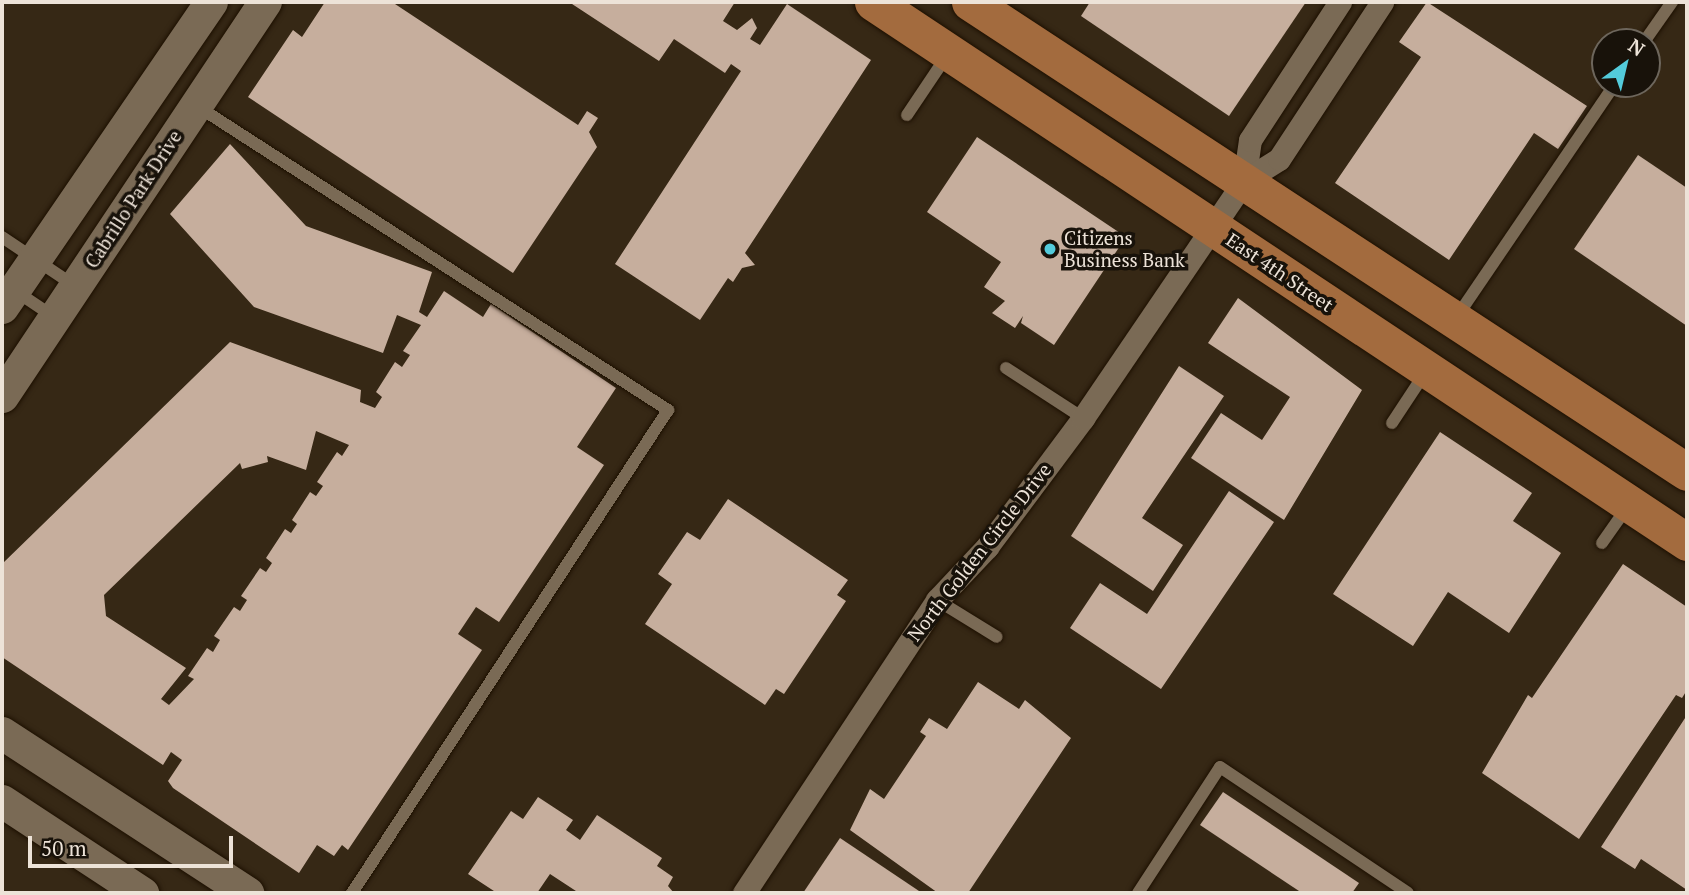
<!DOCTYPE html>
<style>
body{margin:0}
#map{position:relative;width:1689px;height:895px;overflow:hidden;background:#362815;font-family:"PT Serif",serif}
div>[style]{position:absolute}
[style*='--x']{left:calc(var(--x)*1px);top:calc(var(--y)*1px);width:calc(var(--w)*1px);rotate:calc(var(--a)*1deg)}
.building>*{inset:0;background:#c6ae9d}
.roads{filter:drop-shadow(0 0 2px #1d1001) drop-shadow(0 0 2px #1d1001)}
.lane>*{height:12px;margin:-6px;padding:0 6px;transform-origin:6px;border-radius:6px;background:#7a6a55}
.street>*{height:23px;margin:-11.5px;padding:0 11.5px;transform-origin:11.5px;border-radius:11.5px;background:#7a6a55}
.secondary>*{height:33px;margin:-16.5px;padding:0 16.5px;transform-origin:16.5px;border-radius:16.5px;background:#7a6a55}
.primary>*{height:37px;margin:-18.5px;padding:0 18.5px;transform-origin:18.5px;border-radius:18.5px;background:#a36b3e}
.dots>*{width:19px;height:19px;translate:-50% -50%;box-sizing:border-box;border:4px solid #18120a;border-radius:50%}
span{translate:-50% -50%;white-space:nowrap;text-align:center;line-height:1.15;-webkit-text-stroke:7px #18120a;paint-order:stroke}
.street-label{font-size:19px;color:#ede3d8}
.poi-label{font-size:19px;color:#ede3d8}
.left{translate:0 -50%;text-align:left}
.frame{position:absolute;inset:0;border:4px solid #ede3d8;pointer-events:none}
.north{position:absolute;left:1591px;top:28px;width:70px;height:70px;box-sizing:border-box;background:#18120a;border:2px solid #6d665c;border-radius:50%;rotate:34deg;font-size:19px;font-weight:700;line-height:28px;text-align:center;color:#ede3d8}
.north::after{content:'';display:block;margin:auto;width:24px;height:32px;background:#53cbdb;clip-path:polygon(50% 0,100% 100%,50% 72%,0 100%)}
.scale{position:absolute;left:28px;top:836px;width:205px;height:32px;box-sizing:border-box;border:4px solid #ede3d8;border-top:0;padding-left:9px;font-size:21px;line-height:24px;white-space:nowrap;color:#ede3d8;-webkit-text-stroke:5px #18120a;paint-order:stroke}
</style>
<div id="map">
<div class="building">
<div style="clip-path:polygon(325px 2px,392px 2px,578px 125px,587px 111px,598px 118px,589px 132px,597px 147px,513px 273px,248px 97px,293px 30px,302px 37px)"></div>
<div style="clip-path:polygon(569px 2px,735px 2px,723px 21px,737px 30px,752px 18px,757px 28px,750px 39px,760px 45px,787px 4px,871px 60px,745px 253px,755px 265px,742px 268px,733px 282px,728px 278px,700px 320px,615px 264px,741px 71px,731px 64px,725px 73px,674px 39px,659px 61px)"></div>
<div style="clip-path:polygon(1090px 2px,1306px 2px,1229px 116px,1081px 16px)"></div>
<div style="clip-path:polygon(1427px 2px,1587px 106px,1558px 149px,1534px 133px,1449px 260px,1335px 183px,1421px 57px,1399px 42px)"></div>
<div style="clip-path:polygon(977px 137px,1126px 237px,1054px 345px,1021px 323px,1023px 316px,1015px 328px,992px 313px,1005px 301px,984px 287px,1001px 262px,927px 212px)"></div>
<div style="clip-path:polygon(evenodd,230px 144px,306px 226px,432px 272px,419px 312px,427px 317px,444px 291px,483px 317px,491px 304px,616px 388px,577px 447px,604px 465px,499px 622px,476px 607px,458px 634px,482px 650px,348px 850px,342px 845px,334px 856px,317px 845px,299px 873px,173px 788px,168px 781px,182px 760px,171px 752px,163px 765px,2px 657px,2px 564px,230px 342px,361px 390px,360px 402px,375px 408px,382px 397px,376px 392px,395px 362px,402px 367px,410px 355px,403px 351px,421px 325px,397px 315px,383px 353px,254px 307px,170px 214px,230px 144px,316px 431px,349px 445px,342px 456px,337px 452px,317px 482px,323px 486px,316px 496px,310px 492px,292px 520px,297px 524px,291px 533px,285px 529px,266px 558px,272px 563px,266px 572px,260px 568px,241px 596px,247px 600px,240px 611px,234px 607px,214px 636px,220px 640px,213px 652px,207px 648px,188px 676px,194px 679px,169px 705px,161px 699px,186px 668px,106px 616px,104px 595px,240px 463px,242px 469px,268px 462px,267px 456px,306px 470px,316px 431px)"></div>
<div style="clip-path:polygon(1638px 155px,1687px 188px,1687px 326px,1574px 249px)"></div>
<div style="clip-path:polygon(1238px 298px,1362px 390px,1284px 520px,1191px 458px,1221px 413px,1262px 440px,1290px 397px,1208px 343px)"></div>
<div style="clip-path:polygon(1179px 366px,1224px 396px,1142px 518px,1183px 545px,1153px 591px,1071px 536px)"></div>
<div style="clip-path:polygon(1440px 432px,1532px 493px,1513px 521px,1561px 553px,1509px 633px,1448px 592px,1413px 646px,1333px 594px)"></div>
<div style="clip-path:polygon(1229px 491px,1274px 522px,1161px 689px,1070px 628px,1100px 583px,1147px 614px)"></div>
<div style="clip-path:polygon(728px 499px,848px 580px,837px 595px,846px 601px,784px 694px,776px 689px,765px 705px,645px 624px,672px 584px,658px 574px,687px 532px,700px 540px)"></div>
<div style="clip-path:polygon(1623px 564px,1687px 607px,1687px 690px,1682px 698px,1676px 695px,1579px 839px,1482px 773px,1528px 695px,1532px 698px)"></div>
<div style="clip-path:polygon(978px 682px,1019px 709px,1025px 700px,1071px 738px,968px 893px,938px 893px,850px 830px,870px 789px,884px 799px,926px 736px,920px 732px,929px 718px,947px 729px)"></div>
<div style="clip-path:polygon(1687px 715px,1687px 890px,1641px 859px,1635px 869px,1601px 847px)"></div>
<div style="clip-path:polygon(1223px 792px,1359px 883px,1352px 893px,1302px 893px,1200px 825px)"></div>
<div style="clip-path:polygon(538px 797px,573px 820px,566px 830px,580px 840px,597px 815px,662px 858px,657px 866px,673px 877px,668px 886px,674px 893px,579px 893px,550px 874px,537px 893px,497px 893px,468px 874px,511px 811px,523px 819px)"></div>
<div style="clip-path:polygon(840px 838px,922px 893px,803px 893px)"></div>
</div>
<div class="roads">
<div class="lane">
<div style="--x:1644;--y:42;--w:49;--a:-55"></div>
<div style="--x:197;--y:106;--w:561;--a:32.84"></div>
<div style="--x:668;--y:410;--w:577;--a:123.19"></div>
<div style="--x:907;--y:115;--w:73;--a:-56.1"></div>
<div style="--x:2;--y:237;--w:88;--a:33.9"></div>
<div style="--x:14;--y:290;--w:48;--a:34"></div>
<div style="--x:1456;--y:318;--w:283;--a:-55.8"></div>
<div style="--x:1006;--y:368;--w:92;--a:33"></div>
<div style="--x:1392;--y:423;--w:60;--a:-56.6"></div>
<div style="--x:1602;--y:543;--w:45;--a:-54.9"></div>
<div style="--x:937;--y:600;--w:70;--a:31.7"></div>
<div style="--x:1138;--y:893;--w:150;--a:-56.9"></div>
<div style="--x:1220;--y:767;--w:226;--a:33.8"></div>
</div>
<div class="street">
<div style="--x:1244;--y:181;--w:41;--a:-81.7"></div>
<div style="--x:1250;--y:140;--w:165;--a:-56.9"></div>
<div style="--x:744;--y:893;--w:351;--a:-56.6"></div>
<div style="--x:937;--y:600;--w:73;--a:-46.7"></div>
<div style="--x:987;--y:547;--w:161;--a:-53.3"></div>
<div style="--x:1083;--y:418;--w:287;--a:-55.8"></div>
<div style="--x:1244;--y:181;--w:41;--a:-32.2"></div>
<div style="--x:1279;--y:159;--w:188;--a:-56.7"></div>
</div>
<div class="secondary">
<div style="--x:2;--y:307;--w:370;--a:-55.6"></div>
<div style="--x:2;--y:396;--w:474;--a:-56.3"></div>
<div style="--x:2;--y:733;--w:293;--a:33.1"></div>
<div style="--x:2;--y:801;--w:168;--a:33.3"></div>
</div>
<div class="primary">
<div style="--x:873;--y:2;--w:977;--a:33.56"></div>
<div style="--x:970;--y:2;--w:857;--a:33.25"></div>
</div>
</div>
<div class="dots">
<div style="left:1050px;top:249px;background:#53cbdb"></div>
</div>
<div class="street-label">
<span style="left:133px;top:199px;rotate:-57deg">Cabrillo Park Drive</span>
<span style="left:1280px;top:272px;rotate:34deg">East 4th Street</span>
<span style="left:979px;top:552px;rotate:-52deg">North Golden Circle Drive</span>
</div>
<div class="poi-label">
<span class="left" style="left:1064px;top:249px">Citizens<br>Business Bank</span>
</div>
<div class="frame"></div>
<div class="north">N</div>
<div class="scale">50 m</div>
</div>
